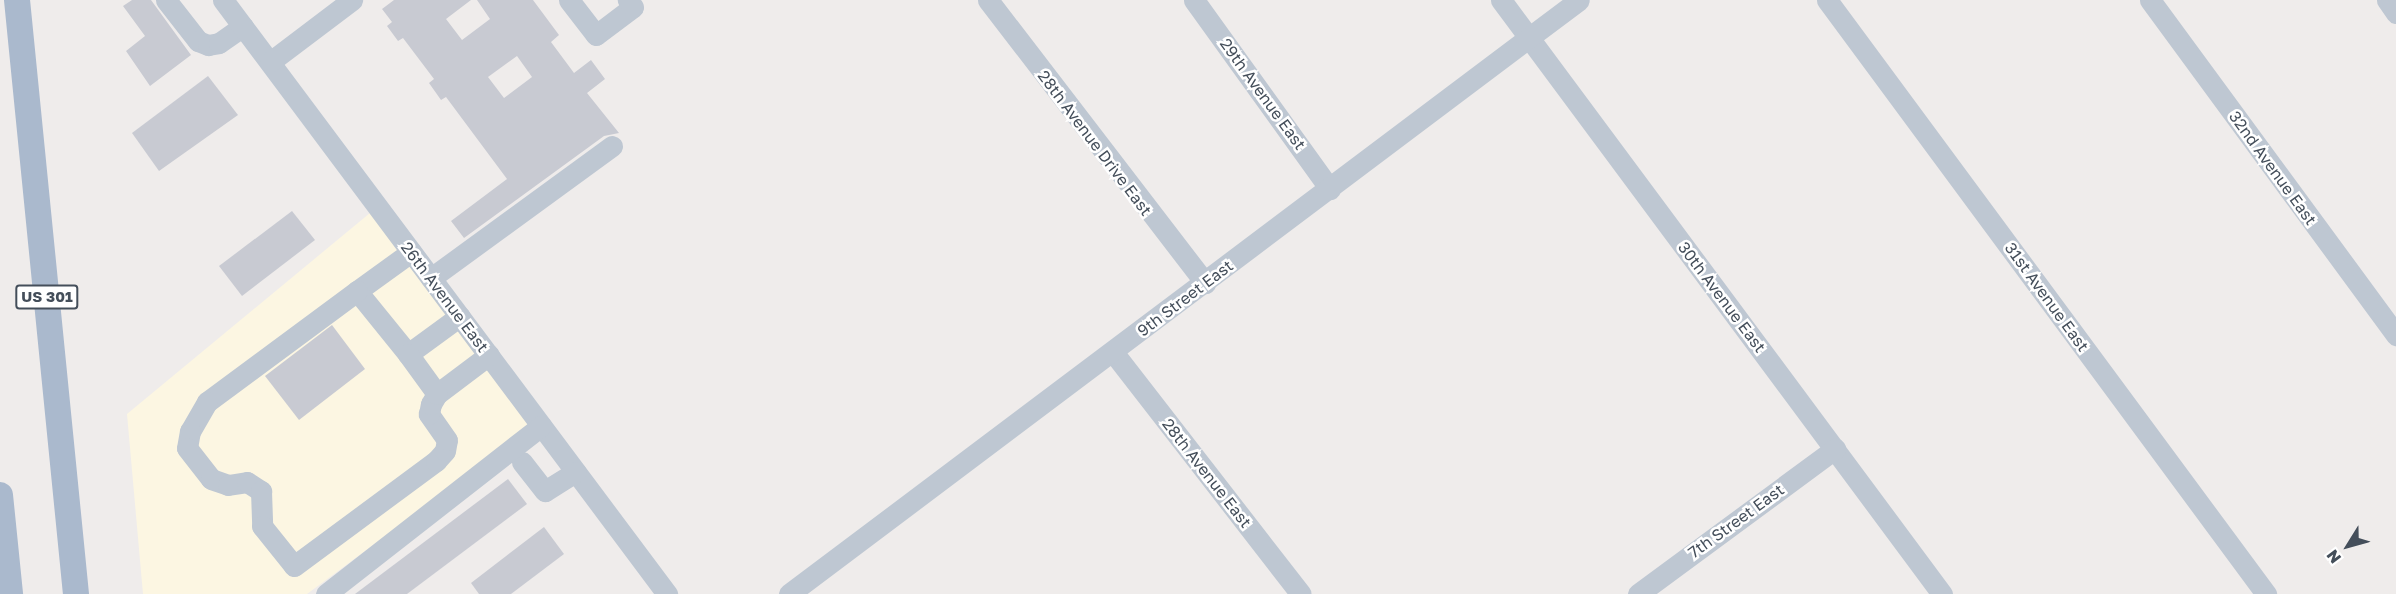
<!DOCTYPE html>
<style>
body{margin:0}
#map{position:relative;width:2396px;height:594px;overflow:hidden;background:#efeceb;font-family:"Golos Text",sans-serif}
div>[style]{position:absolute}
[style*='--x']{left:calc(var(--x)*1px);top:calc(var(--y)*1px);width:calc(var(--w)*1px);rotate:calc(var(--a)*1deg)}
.commercial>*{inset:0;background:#fcf6e2}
.building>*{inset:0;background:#c8cad2}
.minor>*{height:21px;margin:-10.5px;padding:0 10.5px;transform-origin:10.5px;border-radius:10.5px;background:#bec7d2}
.major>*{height:26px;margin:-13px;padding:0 13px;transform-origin:13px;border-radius:13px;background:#aab9cd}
span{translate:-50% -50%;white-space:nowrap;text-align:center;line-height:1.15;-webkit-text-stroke:5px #fff;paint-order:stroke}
.shield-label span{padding:2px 4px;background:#fff;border:2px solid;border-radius:4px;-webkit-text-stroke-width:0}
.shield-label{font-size:15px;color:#444e5a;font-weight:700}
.street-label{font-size:16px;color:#444e5a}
.north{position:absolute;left:2318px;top:516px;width:60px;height:60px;-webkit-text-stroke:4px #fff;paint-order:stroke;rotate:233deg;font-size:16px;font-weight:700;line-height:24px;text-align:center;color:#444e5a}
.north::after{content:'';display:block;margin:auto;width:21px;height:27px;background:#444e5a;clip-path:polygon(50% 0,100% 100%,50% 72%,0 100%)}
</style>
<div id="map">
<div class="commercial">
<div style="clip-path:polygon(370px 213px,531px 428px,307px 594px,143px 594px,127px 414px)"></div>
</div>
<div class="building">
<div style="clip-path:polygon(132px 0,151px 0,191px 55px,150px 86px,126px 51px,145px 36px,123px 6px)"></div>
<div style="clip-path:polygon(evenodd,394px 0,471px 0,446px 19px,462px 40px,490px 19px,477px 0,533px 0,559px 35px,551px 42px,574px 73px,591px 60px,605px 79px,587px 93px,619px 133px,604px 136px,464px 238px,451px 221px,507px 179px,446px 97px,441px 100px,429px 83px,434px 79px,403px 38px,398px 41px,387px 26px,392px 22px,382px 9px,394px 0,517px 56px,532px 77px,504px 98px,488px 77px,517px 56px)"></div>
<div style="clip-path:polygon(208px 76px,238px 115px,159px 171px,132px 133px)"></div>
<div style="clip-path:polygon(292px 211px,315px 240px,242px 296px,219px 266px)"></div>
<div style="clip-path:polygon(332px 325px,365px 369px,299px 420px,265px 376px)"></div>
<div style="clip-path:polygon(508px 479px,527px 504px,407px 594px,355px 594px)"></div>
<div style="clip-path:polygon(544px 527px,564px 554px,511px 594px,479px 594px,471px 583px)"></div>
</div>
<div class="minor">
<div style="--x:166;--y:0;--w:52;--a:52"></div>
<div style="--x:198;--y:41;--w:11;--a:22"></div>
<div style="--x:208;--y:45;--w:11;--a:-10"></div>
<div style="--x:219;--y:43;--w:29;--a:-35"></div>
<div style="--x:223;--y:0;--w:742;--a:53.22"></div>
<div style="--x:569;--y:0;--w:44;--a:52.4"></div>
<div style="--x:596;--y:35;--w:46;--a:-37.1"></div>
<div style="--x:633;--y:7;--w:9;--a:-126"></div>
<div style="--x:988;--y:0;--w:357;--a:52.5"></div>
<div style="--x:1194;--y:0;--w:233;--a:54.3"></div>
<div style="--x:1501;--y:0;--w:740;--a:53.41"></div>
<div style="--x:1827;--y:0;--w:739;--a:53.53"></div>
<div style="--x:2150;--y:0;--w:416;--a:53.7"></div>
<div style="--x:2387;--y:0;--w:16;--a:55"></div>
<div style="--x:270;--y:62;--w:103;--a:-37.1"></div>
<div style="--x:411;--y:252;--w:67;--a:144.2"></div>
<div style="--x:357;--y:291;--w:81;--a:51"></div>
<div style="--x:408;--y:354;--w:64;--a:-36.2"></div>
<div style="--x:431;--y:278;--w:224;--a:-36.1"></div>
<div style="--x:357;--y:291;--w:187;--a:143.5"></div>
<div style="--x:207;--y:402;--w:34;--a:120"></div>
<div style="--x:190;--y:431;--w:17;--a:100"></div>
<div style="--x:187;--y:448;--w:39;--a:52"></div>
<div style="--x:211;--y:479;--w:18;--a:19"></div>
<div style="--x:228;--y:485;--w:19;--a:-9"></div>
<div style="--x:247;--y:482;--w:17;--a:33"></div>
<div style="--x:261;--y:491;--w:35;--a:88"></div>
<div style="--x:262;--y:526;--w:51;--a:51.3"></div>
<div style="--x:294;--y:566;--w:177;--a:-36.5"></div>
<div style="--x:436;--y:461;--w:13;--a:-48"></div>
<div style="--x:445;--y:451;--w:11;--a:-80"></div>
<div style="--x:447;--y:440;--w:32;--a:-125"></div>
<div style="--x:429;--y:414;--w:10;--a:-79"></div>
<div style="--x:431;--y:404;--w:12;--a:-59"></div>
<div style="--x:437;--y:394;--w:65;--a:-36.9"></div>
<div style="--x:1113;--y:352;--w:306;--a:52.2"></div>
<div style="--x:408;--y:354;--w:49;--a:54.1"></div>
<div style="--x:522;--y:462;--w:37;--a:52"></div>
<div style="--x:545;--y:491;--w:36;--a:-32"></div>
<div style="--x:326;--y:594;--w:273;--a:-38"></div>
<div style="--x:789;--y:594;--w:988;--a:-36.94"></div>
<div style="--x:1638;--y:594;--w:245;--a:-36.4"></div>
</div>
<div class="major">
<div style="--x:17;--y:0;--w:597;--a:84.33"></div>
<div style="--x:0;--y:495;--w:100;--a:84.2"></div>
</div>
<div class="shield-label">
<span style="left:47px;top:297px">US 301</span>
</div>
<div class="street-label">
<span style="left:1263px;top:94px;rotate:54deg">29th Avenue East</span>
<span style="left:1095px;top:143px;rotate:53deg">28th Avenue Drive East</span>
<span style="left:2273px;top:168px;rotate:54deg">32nd Avenue East</span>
<span style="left:445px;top:297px;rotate:53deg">26th Avenue East</span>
<span style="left:1722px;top:297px;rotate:53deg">30th Avenue East</span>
<span style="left:2047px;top:297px;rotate:54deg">31st Avenue East</span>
<span style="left:1185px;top:298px;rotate:-37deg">9th Street East</span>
<span style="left:1207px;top:473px;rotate:52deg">28th Avenue East</span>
<span style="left:1736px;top:521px;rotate:-36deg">7th Street East</span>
</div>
<div class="north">N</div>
</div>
